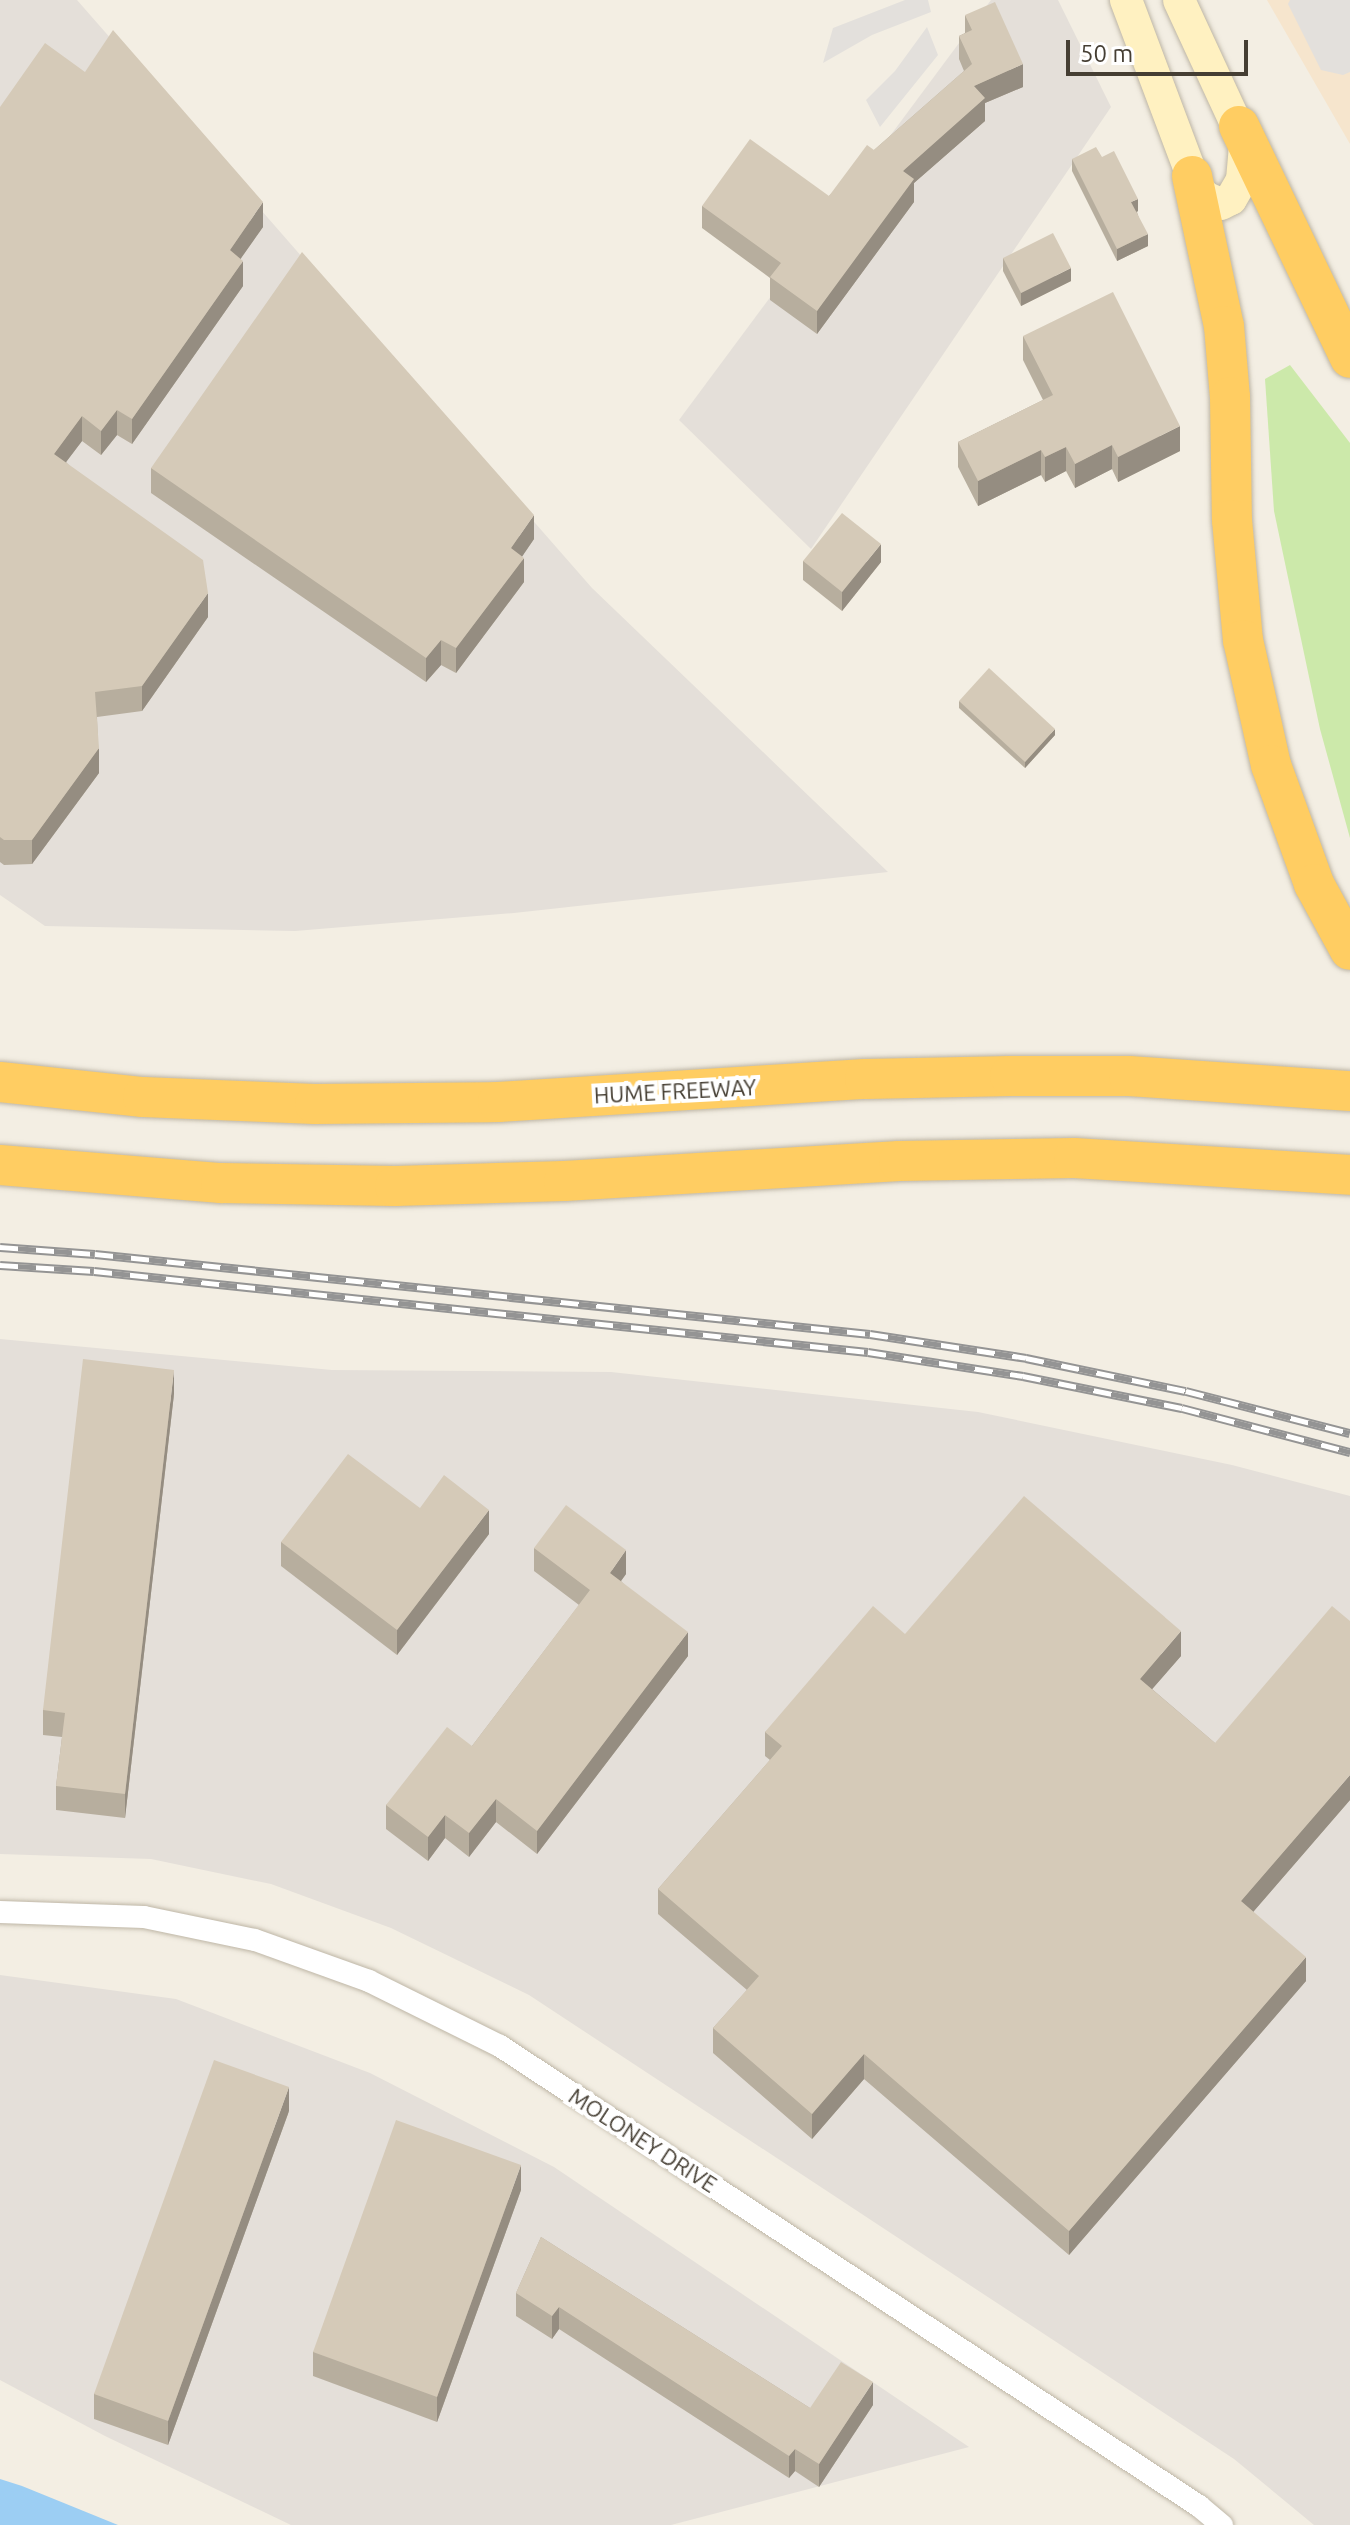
<!DOCTYPE html>
<style>
body{margin:0}
#map{position:relative;width:1350px;height:2525px;overflow:hidden;background:#f3eee3;font-family:Ubuntu,sans-serif}
div>[style]{position:absolute}
[style*='--x']{left:calc(var(--x)*1px);top:calc(var(--y)*1px);width:calc(var(--w)*1px);rotate:calc(var(--a)*1deg)}
.commercial>*{inset:0;background:#f6e5cd}
.industrial>*{inset:0;background:#e4dfd9}
.green>*{inset:0;background:#cce9aa}
.parking>*{inset:0;background:#e3e0dc}
.water>*{inset:0;background:#9ccef3}
.roads{filter:drop-shadow(0 0 2px #beb6a6) drop-shadow(0 0 2px #beb6a6)}
.minor>*{height:22px;margin:-11px;padding:0 11px;transform-origin:11px;border-radius:11px;background:#fff}
.secondary>*{height:32px;margin:-16px;padding:0 16px;transform-origin:16px;border-radius:16px;background:#fff1c1}
.motorway>*{height:40px;margin:-20px;padding:0 20px;transform-origin:20px;border-radius:20px;background:#ffcd62}
.rail>*{height:9px;margin-top:-4.5px;transform-origin:0;background:repeating-linear-gradient(90deg,#fff 0 18px,#949494 0 36px);box-sizing:border-box;border-block:2px solid #949494}
.wall>*{inset:0;background:#b7ae9e}
.shaded-wall>*{inset:0;background:#958d81}
.building>*{inset:0;background:#d5cab8}
span{translate:-50% -50%;white-space:nowrap;text-align:center;line-height:1.15;-webkit-text-stroke:8px #fff;paint-order:stroke}
.street-label{font-size:22px;color:#453e33}
.scale{position:absolute;left:1066px;top:40px;width:182px;height:36px;box-sizing:border-box;border:4px solid #453e33;border-top:0;padding-left:10px;font-size:24px;line-height:28px;white-space:nowrap;color:#453e33;-webkit-text-stroke:6px #fff;paint-order:stroke}
</style>
<div id="map">
<div class="commercial">
<div style="clip-path:polygon(1267px 0,1350px 0,1350px 144px)"></div>
</div>
<div class="industrial">
<div style="clip-path:polygon(0 0,77px 0,592px 588px,888px 872px,514px 913px,295px 931px,45px 926px,0 895px)"></div>
<div style="clip-path:polygon(991px 0,1058px 0,1111px 107px,811px 549px,679px 420px)"></div>
<div style="clip-path:polygon(0 1339px,332px 1370px,611px 1372px,978px 1412px,1232px 1465px,1350px 1496px,1350px 2525px,1314px 2525px,1234px 2459px,529px 1995px,391px 1928px,271px 1884px,151px 1859px,0 1854px)"></div>
<div style="clip-path:polygon(0 1975px,176px 1999px,370px 2073px,554px 2167px,969px 2447px,671px 2525px,291px 2525px,105px 2436px,0 2380px)"></div>
</div>
<div class="green">
<div style="clip-path:polygon(1290px 365px,1350px 443px,1350px 838px,1320px 729px,1274px 511px,1265px 379px)"></div>
</div>
<div class="parking">
<div style="clip-path:polygon(905px 0,928px 0,931px 12px,872px 35px,823px 63px,833px 28px)"></div>
<div style="clip-path:polygon(1290px 0,1350px 0,1350px 72px,1343px 75px,1321px 70px,1288px 4px)"></div>
<div style="clip-path:polygon(927px 27px,938px 55px,880px 127px,866px 100px,895px 71px)"></div>
</div>
<div class="water">
<div style="clip-path:polygon(0 2479px,22px 2486px,118px 2525px,0 2525px)"></div>
</div>
<div class="roads">
<div class="minor">
<div style="--x:0;--y:1912;--w:144;--a:2"></div>
<div style="--x:144;--y:1917;--w:113;--a:11.7"></div>
<div style="--x:255;--y:1940;--w:121;--a:19.8"></div>
<div style="--x:369;--y:1981;--w:146;--a:26.4"></div>
<div style="--x:500;--y:2046;--w:837;--a:33.35"></div>
<div style="--x:1199;--y:2506;--w:30;--a:40"></div>
</div>
<div class="secondary">
<div style="--x:1126;--y:0;--w:199;--a:69.4"></div>
<div style="--x:1196;--y:186;--w:14;--a:51"></div>
<div style="--x:1205;--y:197;--w:17;--a:24"></div>
<div style="--x:1221;--y:204;--w:11;--a:-27"></div>
<div style="--x:1231;--y:199;--w:22;--a:-60"></div>
<div style="--x:1242;--y:180;--w:37;--a:-85"></div>
<div style="--x:1245;--y:143;--w:157;--a:-114.8"></div>
</div>
<div class="motorway">
<div style="--x:1239;--y:126;--w:257;--a:64.4"></div>
<div style="--x:1192;--y:176;--w:153;--a:78"></div>
<div style="--x:1224;--y:326;--w:71;--a:85.2"></div>
<div style="--x:1230;--y:397;--w:123;--a:89.1"></div>
<div style="--x:1232;--y:520;--w:121;--a:84.8"></div>
<div style="--x:1243;--y:640;--w:128;--a:77.4"></div>
<div style="--x:1271;--y:765;--w:127;--a:70.1"></div>
<div style="--x:1314;--y:884;--w:75;--a:61.4"></div>
<div style="--x:0;--y:1082;--w:144;--a:6"></div>
<div style="--x:143;--y:1097;--w:172;--a:2.3"></div>
<div style="--x:315;--y:1104;--w:183;--a:-0.6"></div>
<div style="--x:498;--y:1102;--w:368;--a:-3.6"></div>
<div style="--x:865;--y:1079;--w:145;--a:-1.2"></div>
<div style="--x:1010;--y:1076;--w:119;--a:0"></div>
<div style="--x:1129;--y:1076;--w:222;--a:3.9"></div>
<div style="--x:0;--y:1165;--w:222;--a:4.7"></div>
<div style="--x:221;--y:1183;--w:174;--a:1"></div>
<div style="--x:395;--y:1186;--w:169;--a:-1.7"></div>
<div style="--x:564;--y:1181;--w:336;--a:-3.4"></div>
<div style="--x:899;--y:1161;--w:175;--a:-1"></div>
<div style="--x:1074;--y:1158;--w:277;--a:3.5"></div>
</div>
</div>
<div class="rail">
<div style="--x:0;--y:1247;--w:95;--a:4.2"></div>
<div style="--x:95;--y:1254;--w:779;--a:5.89"></div>
<div style="--x:870;--y:1334;--w:158;--a:8.7"></div>
<div style="--x:1026;--y:1358;--w:163;--a:11.7"></div>
<div style="--x:1186;--y:1391;--w:169;--a:14.4"></div>
<div style="--x:0;--y:1265;--w:94;--a:3.7"></div>
<div style="--x:94;--y:1271;--w:778;--a:5.97"></div>
<div style="--x:868;--y:1352;--w:157;--a:8.8"></div>
<div style="--x:1023;--y:1376;--w:162;--a:11.4"></div>
<div style="--x:1182;--y:1408;--w:174;--a:14.7"></div>
</div>
<div class="wall">
<div style="clip-path:polygon(965px 15px,1023px 87px,985px 103px,985px 121px,914px 183px,914px 202px,817px 334px,770px 300px,770px 278px,702px 228px,702px 206px,829px 196px,874px 150px,964px 71px,959px 59px,959px 36px,965px 33px)"></div>
<div style="clip-path:polygon(0 107px,263px 227px,240px 259px,243px 286px,132px 444px,117px 435px,101px 455px,82px 441px,66px 462px,208px 617px,142px 711px,97px 717px,99px 773px,32px 864px,4px 865px,0 862px)"></div>
<div style="clip-path:polygon(1102px 157px,1138px 211px,1137px 212px,1148px 246px,1117px 261px,1072px 171px,1072px 159px)"></div>
<div style="clip-path:polygon(1003px 258px,1071px 281px,1021px 306px,1003px 271px)"></div>
<div style="clip-path:polygon(1023px 336px,1180px 451px,1118px 482px,1112px 469px,1075px 488px,1066px 471px,1045px 482px,1041px 475px,978px 506px,958px 467px,958px 442px,1043px 400px,1023px 360px)"></div>
<div style="clip-path:polygon(151px 468px,534px 539px,522px 556px,524px 582px,456px 673px,441px 665px,426px 682px,151px 493px)"></div>
<div style="clip-path:polygon(803px 561px,881px 562px,842px 611px,803px 580px)"></div>
<div style="clip-path:polygon(959px 701px,1055px 735px,1025px 768px,959px 708px)"></div>
<div style="clip-path:polygon(174px 1394px,125px 1818px,56px 1810px,56px 1786px,62px 1737px,43px 1735px,43px 1710px)"></div>
<div style="clip-path:polygon(489px 1534px,397px 1655px,281px 1566px,281px 1542px)"></div>
<div style="clip-path:polygon(534px 1548px,626px 1574px,621px 1581px,688px 1656px,537px 1854px,496px 1822px,469px 1857px,445px 1838px,428px 1861px,386px 1829px,386px 1805px,472px 1746px,579px 1605px,534px 1571px)"></div>
<div style="clip-path:polygon(905px 1634px,1181px 1656px,1152px 1689px,1215px 1743px,1350px 1800px,1253px 1912px,1306px 1981px,1069px 2255px,864px 2079px,812px 2139px,713px 2053px,713px 2028px,747px 1990px,658px 1914px,658px 1889px,770px 1760px,765px 1756px,765px 1732px)"></div>
<div style="clip-path:polygon(289px 2111px,168px 2445px,94px 2419px,94px 2394px)"></div>
<div style="clip-path:polygon(521px 2190px,437px 2422px,313px 2376px,313px 2352px)"></div>
<div style="clip-path:polygon(541px 2237px,810px 2408px,873px 2405px,819px 2487px,795px 2471px,789px 2478px,559px 2329px,552px 2339px,516px 2316px,516px 2293px)"></div>
</div>
<div class="shaded-wall">
<div style="clip-path:polygon(1023px 64px,1023px 87px,985px 103px,985px 121px,914px 183px,914px 202px,817px 334px,817px 311px,903px 171px,974px 86px)"></div>
<div style="clip-path:polygon(1138px 199px,1138px 211px,1131px 214px,1131px 202px)"></div>
<div style="clip-path:polygon(263px 202px,263px 227px,230px 274px,230px 250px)"></div>
<div style="clip-path:polygon(1148px 234px,1148px 246px,1117px 261px,1117px 249px)"></div>
<div style="clip-path:polygon(243px 261px,243px 286px,132px 444px,132px 419px)"></div>
<div style="clip-path:polygon(1071px 268px,1071px 281px,1021px 306px,1021px 293px)"></div>
<div style="clip-path:polygon(117px 410px,117px 435px,101px 455px,101px 431px)"></div>
<div style="clip-path:polygon(82px 416px,82px 441px,54px 478px,54px 454px)"></div>
<div style="clip-path:polygon(1180px 426px,1180px 451px,1118px 482px,1118px 457px)"></div>
<div style="clip-path:polygon(1112px 445px,1112px 469px,1075px 488px,1075px 464px)"></div>
<div style="clip-path:polygon(1066px 447px,1066px 471px,1045px 482px,1045px 457px)"></div>
<div style="clip-path:polygon(1041px 450px,1041px 475px,978px 506px,978px 481px)"></div>
<div style="clip-path:polygon(534px 515px,534px 539px,511px 573px,511px 548px)"></div>
<div style="clip-path:polygon(881px 544px,881px 562px,842px 611px,842px 592px)"></div>
<div style="clip-path:polygon(524px 558px,524px 582px,456px 673px,456px 648px)"></div>
<div style="clip-path:polygon(208px 593px,208px 617px,142px 711px,142px 686px)"></div>
<div style="clip-path:polygon(441px 640px,441px 665px,426px 682px,426px 658px)"></div>
<div style="clip-path:polygon(1055px 729px,1055px 735px,1025px 768px,1025px 762px)"></div>
<div style="clip-path:polygon(99px 748px,99px 773px,32px 864px,32px 840px)"></div>
<div style="clip-path:polygon(174px 1370px,174px 1394px,125px 1818px,125px 1794px)"></div>
<div style="clip-path:polygon(489px 1510px,489px 1534px,397px 1655px,397px 1630px)"></div>
<div style="clip-path:polygon(626px 1550px,626px 1574px,610px 1596px,610px 1573px)"></div>
<div style="clip-path:polygon(1181px 1631px,1181px 1656px,1140px 1703px,1140px 1679px)"></div>
<div style="clip-path:polygon(688px 1632px,688px 1656px,537px 1854px,537px 1831px)"></div>
<div style="clip-path:polygon(1350px 1775px,1350px 1800px,1241px 1926px,1241px 1901px)"></div>
<div style="clip-path:polygon(496px 1799px,496px 1822px,469px 1857px,469px 1833px)"></div>
<div style="clip-path:polygon(445px 1815px,445px 1838px,428px 1861px,428px 1837px)"></div>
<div style="clip-path:polygon(1306px 1957px,1306px 1981px,1069px 2255px,1069px 2231px)"></div>
<div style="clip-path:polygon(864px 2054px,864px 2079px,812px 2139px,812px 2114px)"></div>
<div style="clip-path:polygon(289px 2087px,289px 2111px,168px 2445px,168px 2421px)"></div>
<div style="clip-path:polygon(521px 2165px,521px 2190px,437px 2422px,437px 2397px)"></div>
<div style="clip-path:polygon(559px 2307px,559px 2329px,552px 2339px,552px 2316px)"></div>
<div style="clip-path:polygon(873px 2382px,873px 2405px,819px 2487px,819px 2464px)"></div>
<div style="clip-path:polygon(795px 2449px,795px 2471px,789px 2478px,789px 2456px)"></div>
</div>
<div class="building">
<div style="clip-path:polygon(995px 2px,1023px 64px,974px 86px,985px 98px,903px 171px,914px 179px,817px 311px,770px 277px,781px 263px,702px 206px,750px 139px,829px 196px,867px 145px,874px 150px,972px 64px,959px 36px,972px 30px,965px 15px)"></div>
<div style="clip-path:polygon(113px 30px,263px 202px,230px 250px,243px 261px,132px 419px,117px 410px,101px 431px,82px 416px,54px 454px,203px 560px,208px 593px,142px 686px,95px 692px,99px 748px,32px 840px,4px 840px,0 837px,0 107px,45px 43px,85px 72px)"></div>
<div style="clip-path:polygon(1096px 147px,1102px 157px,1114px 151px,1138px 199px,1131px 202px,1148px 234px,1117px 249px,1072px 159px)"></div>
<div style="clip-path:polygon(1053px 233px,1071px 268px,1021px 293px,1003px 258px)"></div>
<div style="clip-path:polygon(302px 252px,534px 515px,511px 548px,524px 558px,456px 648px,441px 640px,426px 658px,151px 468px)"></div>
<div style="clip-path:polygon(1113px 292px,1180px 426px,1118px 457px,1112px 445px,1075px 464px,1066px 447px,1045px 457px,1041px 450px,978px 481px,958px 442px,1053px 395px,1023px 336px)"></div>
<div style="clip-path:polygon(842px 513px,881px 544px,842px 592px,803px 561px)"></div>
<div style="clip-path:polygon(989px 668px,1055px 729px,1025px 762px,959px 701px)"></div>
<div style="clip-path:polygon(83px 1359px,174px 1370px,125px 1794px,56px 1786px,65px 1713px,43px 1710px)"></div>
<div style="clip-path:polygon(348px 1454px,420px 1508px,444px 1475px,489px 1510px,397px 1630px,281px 1542px)"></div>
<div style="clip-path:polygon(1024px 1496px,1181px 1631px,1140px 1679px,1215px 1743px,1332px 1606px,1350px 1621px,1350px 1775px,1241px 1901px,1306px 1957px,1069px 2231px,864px 2054px,812px 2114px,713px 2028px,759px 1976px,658px 1889px,782px 1746px,765px 1732px,873px 1606px,905px 1634px)"></div>
<div style="clip-path:polygon(566px 1505px,626px 1550px,610px 1573px,688px 1632px,537px 1831px,496px 1799px,469px 1833px,445px 1815px,428px 1837px,386px 1805px,447px 1727px,472px 1746px,590px 1590px,534px 1548px)"></div>
<div style="clip-path:polygon(214px 2060px,289px 2087px,168px 2421px,94px 2394px)"></div>
<div style="clip-path:polygon(396px 2120px,521px 2165px,437px 2397px,313px 2352px)"></div>
<div style="clip-path:polygon(541px 2237px,810px 2408px,841px 2362px,873px 2382px,819px 2464px,795px 2449px,789px 2456px,559px 2307px,552px 2316px,516px 2293px)"></div>
</div>
<div class="street-label">
<span style="left:675px;top:1091px;rotate:-3deg">HUME FREEWAY</span>
<span style="left:643px;top:2140px;rotate:33deg">MOLONEY DRIVE</span>
</div>
<div class="scale">50 m</div>
</div>
